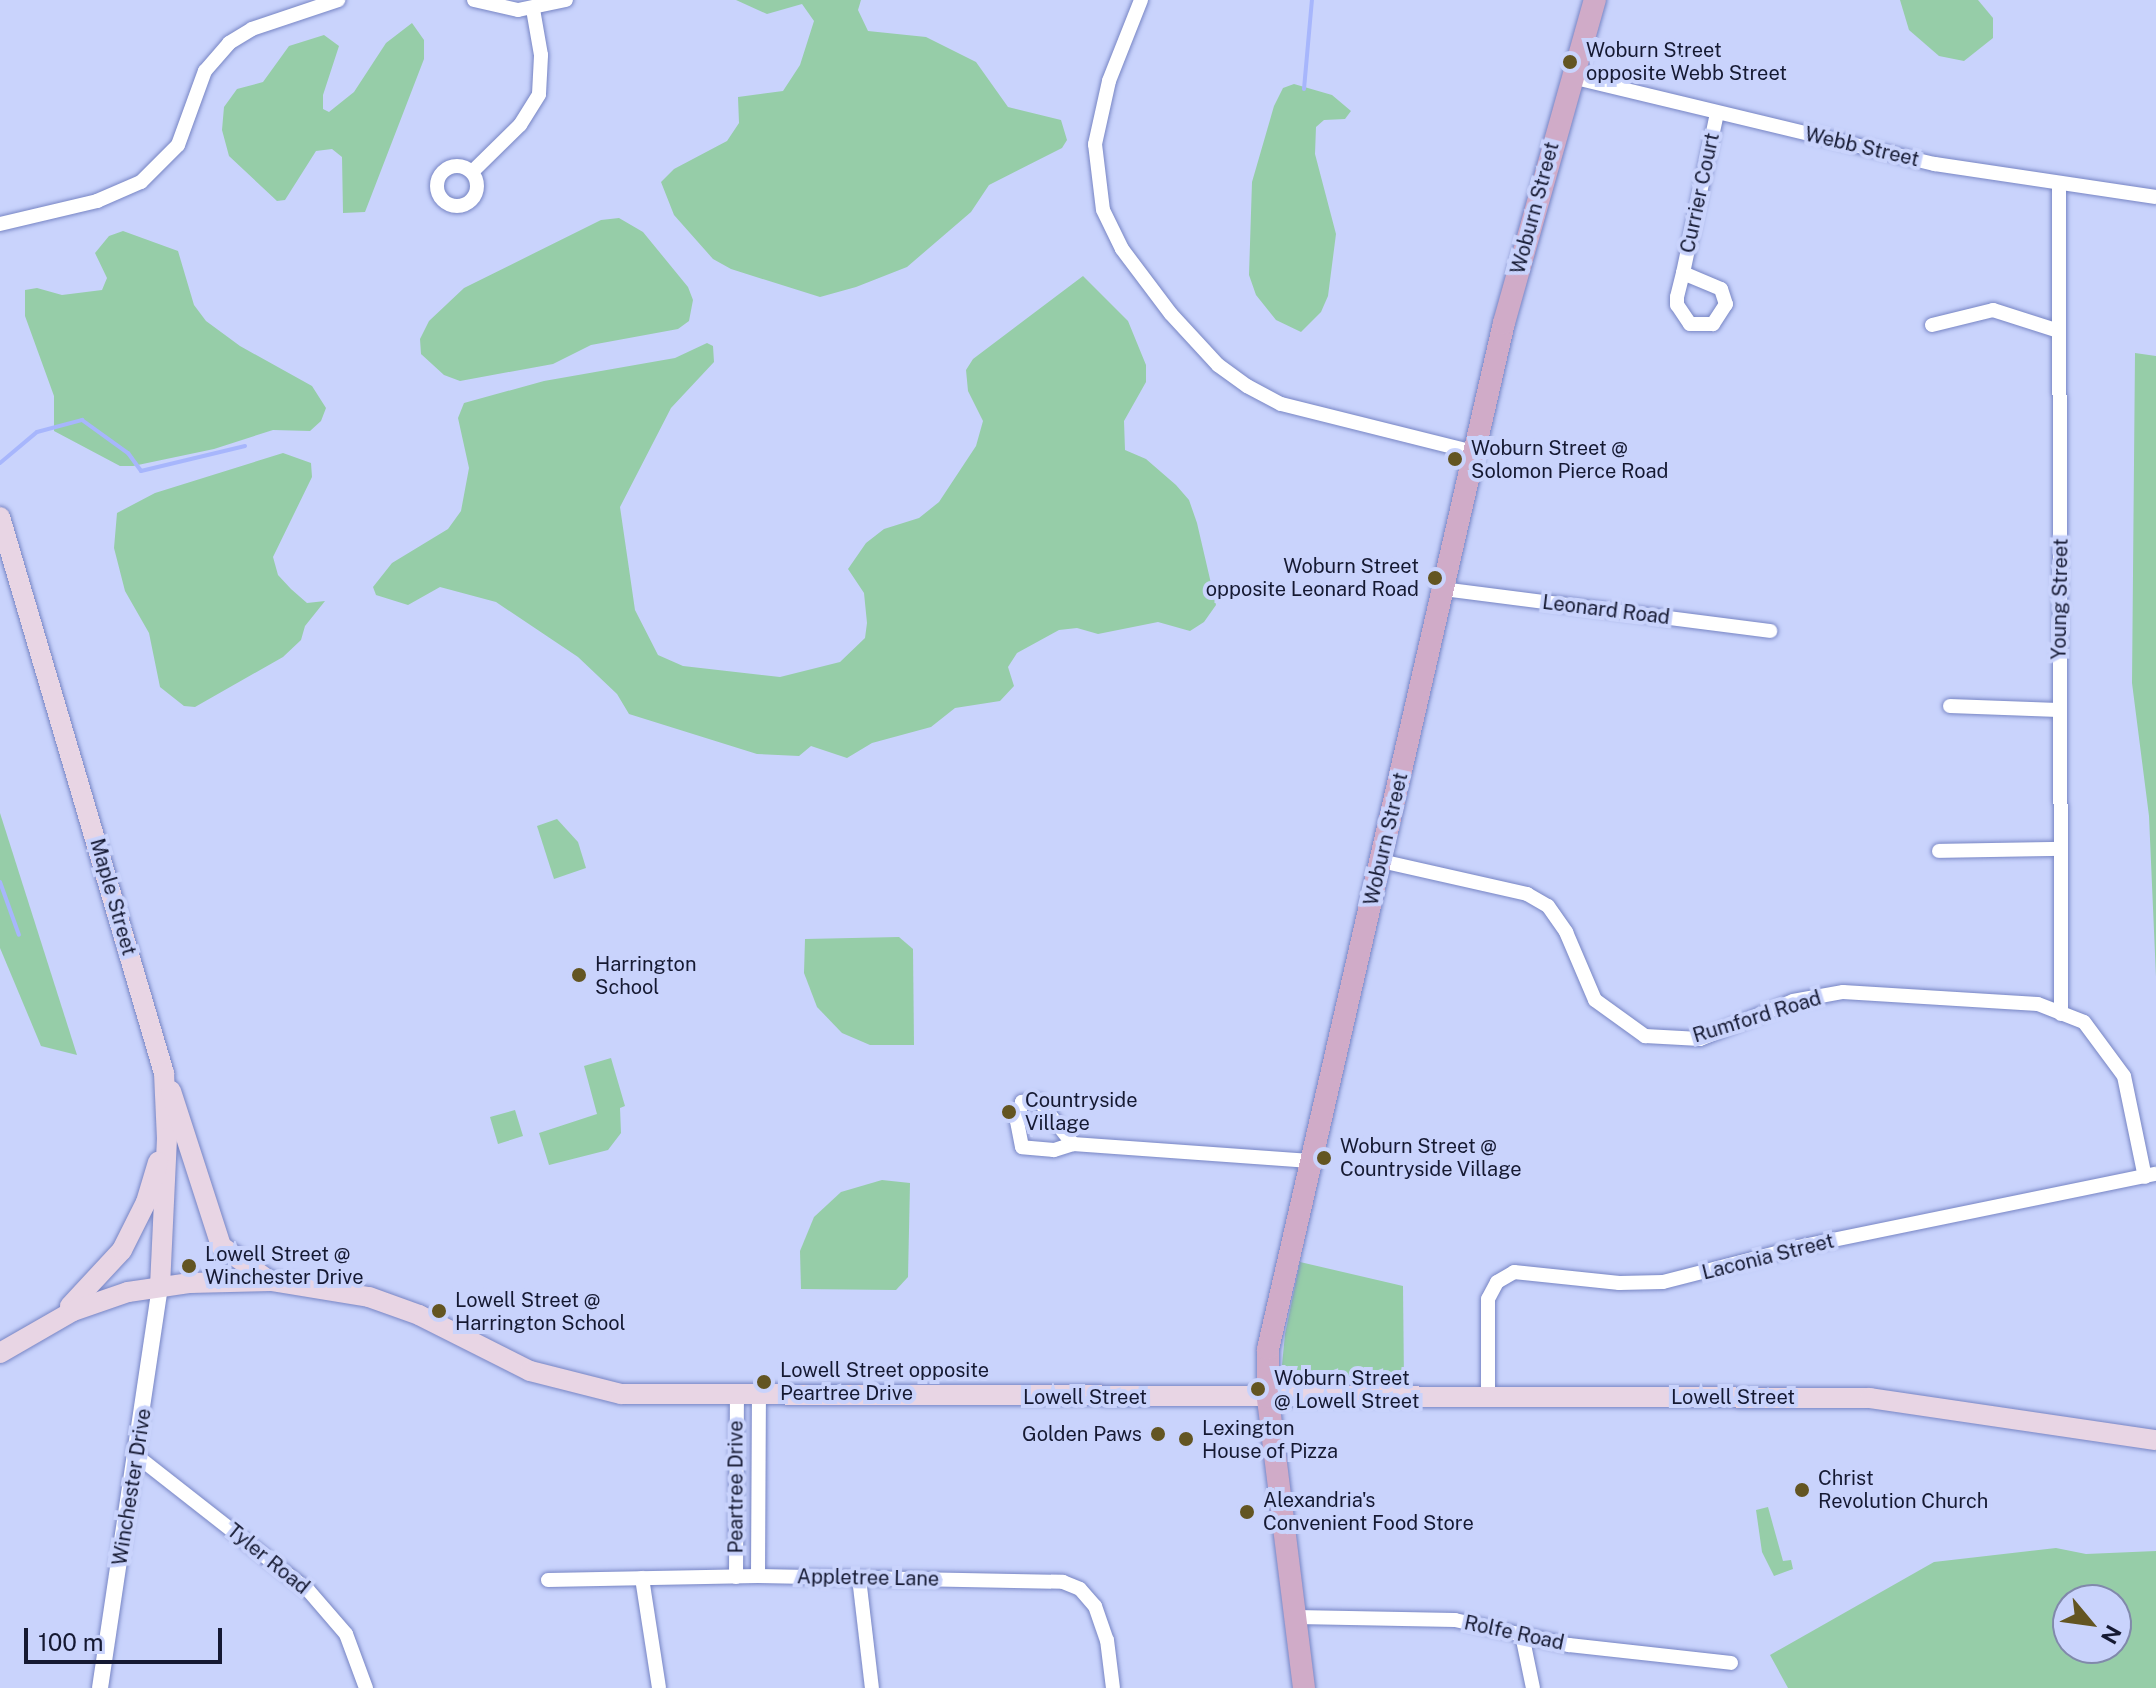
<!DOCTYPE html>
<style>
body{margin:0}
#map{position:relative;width:2156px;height:1688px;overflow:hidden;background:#c9d3fc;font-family:"Public Sans",sans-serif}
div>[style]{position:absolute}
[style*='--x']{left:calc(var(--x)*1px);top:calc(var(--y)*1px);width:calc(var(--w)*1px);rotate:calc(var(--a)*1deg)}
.green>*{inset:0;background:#96cda8}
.stream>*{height:4px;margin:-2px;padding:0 2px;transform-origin:2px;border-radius:2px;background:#a7b6fc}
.roads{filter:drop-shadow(0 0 2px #7785c4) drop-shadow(0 0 2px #7785c4)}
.minor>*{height:14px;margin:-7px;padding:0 7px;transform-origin:7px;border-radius:7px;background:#fff}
.minor>.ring{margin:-7px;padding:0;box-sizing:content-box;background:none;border:14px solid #fff;border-radius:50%}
.tertiary>*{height:16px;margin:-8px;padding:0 8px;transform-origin:8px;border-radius:8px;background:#fff}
.secondary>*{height:20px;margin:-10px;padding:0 10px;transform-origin:10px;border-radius:10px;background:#e8d5e4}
.primary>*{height:22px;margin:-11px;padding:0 11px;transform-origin:11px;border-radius:11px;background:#d0abc8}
.dots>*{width:22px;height:22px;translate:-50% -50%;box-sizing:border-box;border:4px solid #c9d3fc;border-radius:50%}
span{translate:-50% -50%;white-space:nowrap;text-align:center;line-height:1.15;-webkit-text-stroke:8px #c9d3fc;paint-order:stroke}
.poi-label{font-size:20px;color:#151932}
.left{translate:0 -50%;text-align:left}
.right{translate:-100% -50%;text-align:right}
.street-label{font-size:20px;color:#151932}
.north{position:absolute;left:2052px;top:1584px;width:80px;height:80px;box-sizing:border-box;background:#c9d3fc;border:2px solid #8189ab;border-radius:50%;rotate:119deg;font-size:22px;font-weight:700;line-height:32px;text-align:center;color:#151932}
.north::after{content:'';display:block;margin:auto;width:28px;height:36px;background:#635522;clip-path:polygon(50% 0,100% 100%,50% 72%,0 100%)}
.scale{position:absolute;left:24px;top:1628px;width:198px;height:36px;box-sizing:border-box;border:4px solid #151932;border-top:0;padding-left:10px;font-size:24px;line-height:28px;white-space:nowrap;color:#151932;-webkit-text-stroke:6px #c9d3fc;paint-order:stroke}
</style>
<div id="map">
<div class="green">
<div style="clip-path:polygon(736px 0,861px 0,858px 10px,868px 31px,926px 37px,976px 62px,1008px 107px,1061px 120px,1067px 140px,1062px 148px,989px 185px,971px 212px,907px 267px,856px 287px,820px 297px,731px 269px,713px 259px,674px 215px,661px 182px,674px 169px,727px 141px,739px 123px,738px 97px,783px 91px,800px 65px,814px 21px,802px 4px,767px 14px)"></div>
<div style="clip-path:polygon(1900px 0,1978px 0,1993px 18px,1993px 38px,1964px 61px,1939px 56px,1909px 30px)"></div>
<div style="clip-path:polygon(412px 23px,424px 40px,424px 59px,365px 212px,343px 213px,342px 157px,332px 149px,316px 151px,285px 200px,277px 201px,229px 156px,222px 130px,224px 107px,237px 89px,263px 82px,289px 46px,324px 35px,339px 46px,323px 95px,323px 109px,329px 112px,354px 92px,386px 43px)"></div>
<div style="clip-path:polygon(1294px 84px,1332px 95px,1351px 111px,1345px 119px,1324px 120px,1316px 127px,1315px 154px,1336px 234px,1328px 296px,1321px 312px,1301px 332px,1276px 320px,1256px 295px,1249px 275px,1252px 182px,1274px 106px,1283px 88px)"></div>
<div style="clip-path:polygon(619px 218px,643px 232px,688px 287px,693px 300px,689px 321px,678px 329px,591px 345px,553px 364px,460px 381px,444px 375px,421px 354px,420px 339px,429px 321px,464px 288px,601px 220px)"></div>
<div style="clip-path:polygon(123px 231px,178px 251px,194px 305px,206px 321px,240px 346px,312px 386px,326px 408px,321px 421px,310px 431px,273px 430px,214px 449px,133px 466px,120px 466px,54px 431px,54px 396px,25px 316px,25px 290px,37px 288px,62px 295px,102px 290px,107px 278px,95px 253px,109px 236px)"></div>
<div style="clip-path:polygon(1083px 276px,1128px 321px,1146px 365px,1146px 382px,1124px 421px,1125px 450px,1146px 459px,1176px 485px,1189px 500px,1197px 523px,1216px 605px,1204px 622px,1190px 631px,1158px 622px,1098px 634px,1077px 628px,1059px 630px,1017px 653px,1008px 667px,1014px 686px,1000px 701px,955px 708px,931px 727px,872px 743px,847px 758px,811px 746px,799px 756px,757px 754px,629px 714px,617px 694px,578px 657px,496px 602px,440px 587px,408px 605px,376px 595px,373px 587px,392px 563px,448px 529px,461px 511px,469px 468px,458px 418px,464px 403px,544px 381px,675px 358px,707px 343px,713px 346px,714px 362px,671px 408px,620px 507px,635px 610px,658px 655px,683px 666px,780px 677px,840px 662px,865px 638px,867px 623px,864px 593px,848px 569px,866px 543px,884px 529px,919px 518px,939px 502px,976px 446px,983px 421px,968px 391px,966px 370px,973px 359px)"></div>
<div style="clip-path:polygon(2135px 353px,2156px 356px,2156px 977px,2149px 816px,2132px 683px)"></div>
<div style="clip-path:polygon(283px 453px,311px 463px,312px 477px,273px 557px,278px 575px,291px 589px,307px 603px,325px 601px,305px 626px,301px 640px,283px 657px,195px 707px,184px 706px,160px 687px,149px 633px,125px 591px,114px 548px,117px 513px,155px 493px)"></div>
<div style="clip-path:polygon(0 813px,77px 1055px,41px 1046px,0 948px)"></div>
<div style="clip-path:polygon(557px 819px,578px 842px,586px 868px,554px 879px,537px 826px)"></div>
<div style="clip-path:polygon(899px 937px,913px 949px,914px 1045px,870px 1045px,842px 1033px,817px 1007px,804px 973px,805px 939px)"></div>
<div style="clip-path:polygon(611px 1058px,625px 1106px,620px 1108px,621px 1133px,608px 1150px,549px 1165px,539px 1133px,597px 1114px,584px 1066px)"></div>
<div style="clip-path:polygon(515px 1110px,523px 1136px,498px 1144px,490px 1117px)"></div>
<div style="clip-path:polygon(882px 1180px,910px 1183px,908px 1277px,896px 1290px,801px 1289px,800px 1251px,814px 1217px,841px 1192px)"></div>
<div style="clip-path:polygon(1300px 1262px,1403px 1286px,1404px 1383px,1299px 1383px,1288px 1378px,1282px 1365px,1285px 1334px)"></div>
<div style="clip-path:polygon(1768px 1507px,1783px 1561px,1791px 1560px,1793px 1569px,1774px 1576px,1762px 1552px,1756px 1510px)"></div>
<div style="clip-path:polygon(evenodd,2056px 1548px,2086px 1554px,2156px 1551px,2156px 1688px,1788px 1688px,1770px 1655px,1934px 1562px,2056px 1548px,2116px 1600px,2116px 1648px,2068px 1648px,2068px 1600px,2116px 1600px)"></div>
</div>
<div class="stream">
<div style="--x:1304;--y:89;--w:89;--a:-84.9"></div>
<div style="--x:0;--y:463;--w:48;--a:-40"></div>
<div style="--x:37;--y:432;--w:47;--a:-14.9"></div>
<div style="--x:82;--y:420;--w:57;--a:35.7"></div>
<div style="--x:128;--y:453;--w:22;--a:54"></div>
<div style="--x:141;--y:471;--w:107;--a:-13.5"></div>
<div style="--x:0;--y:882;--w:56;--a:70.3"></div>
</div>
<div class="roads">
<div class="minor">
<div style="--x:474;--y:0;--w:45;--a:12.8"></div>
<div style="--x:518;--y:10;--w:49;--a:-11.8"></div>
<div style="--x:1141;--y:0;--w:87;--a:111.6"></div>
<div style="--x:1109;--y:81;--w:65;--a:102.5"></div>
<div style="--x:1095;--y:144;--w:66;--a:83.1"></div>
<div style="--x:1103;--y:210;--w:43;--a:64"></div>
<div style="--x:1122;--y:249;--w:81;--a:53"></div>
<div style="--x:1171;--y:314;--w:69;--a:47.3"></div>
<div style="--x:1218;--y:365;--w:36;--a:36"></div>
<div style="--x:1247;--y:386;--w:38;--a:28"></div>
<div style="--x:1281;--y:404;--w:199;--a:14"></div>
<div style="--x:1572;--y:77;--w:373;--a:13.5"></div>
<div style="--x:1935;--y:164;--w:223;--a:8.5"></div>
<div class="ring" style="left:437px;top:166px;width:26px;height:26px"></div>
<div style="--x:472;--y:172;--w:67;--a:-44.4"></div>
<div style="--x:520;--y:125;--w:36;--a:-58"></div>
<div style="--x:539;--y:94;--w:39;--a:-87"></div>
<div style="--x:541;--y:55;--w:47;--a:-99.9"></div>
<div style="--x:2059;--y:184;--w:830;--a:89.86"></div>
<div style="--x:0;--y:224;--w:100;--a:-13.3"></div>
<div style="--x:97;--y:201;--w:48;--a:-23.4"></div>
<div style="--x:141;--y:182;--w:52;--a:-45"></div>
<div style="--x:178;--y:145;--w:79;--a:-70"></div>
<div style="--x:205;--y:71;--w:37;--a:-49"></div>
<div style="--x:229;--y:43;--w:27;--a:-31"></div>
<div style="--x:252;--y:29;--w:91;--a:-18.6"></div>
<div style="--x:1683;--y:273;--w:41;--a:22.8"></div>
<div style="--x:1721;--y:289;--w:16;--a:72"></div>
<div style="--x:1726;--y:304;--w:24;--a:123"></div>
<div style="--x:1713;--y:324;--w:23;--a:180"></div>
<div style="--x:1690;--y:324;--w:23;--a:-124"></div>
<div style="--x:1677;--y:305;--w:8;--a:-90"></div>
<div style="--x:1677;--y:297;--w:25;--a:-76"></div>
<div style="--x:1683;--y:273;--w:164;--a:-78"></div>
<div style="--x:1932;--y:325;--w:63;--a:-13.8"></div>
<div style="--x:1993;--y:310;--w:69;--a:17.7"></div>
<div style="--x:1443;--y:589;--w:330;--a:7.3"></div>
<div style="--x:1950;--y:706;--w:108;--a:2.1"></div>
<div style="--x:1939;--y:851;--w:119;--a:-1"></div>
<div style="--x:1381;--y:861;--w:150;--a:12.7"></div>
<div style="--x:1527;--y:894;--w:24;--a:30"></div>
<div style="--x:1548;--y:906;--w:32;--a:55"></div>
<div style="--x:1566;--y:932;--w:74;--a:66.9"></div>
<div style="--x:1595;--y:1000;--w:62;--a:35.8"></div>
<div style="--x:1645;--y:1036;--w:55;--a:3.1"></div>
<div style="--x:1700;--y:1039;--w:100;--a:-22.2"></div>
<div style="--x:1793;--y:1001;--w:51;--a:-10.2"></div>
<div style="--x:1843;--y:992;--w:195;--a:3.5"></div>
<div style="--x:2038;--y:1004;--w:49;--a:21.4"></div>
<div style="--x:2084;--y:1022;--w:67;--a:53.5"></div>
<div style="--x:2124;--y:1076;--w:103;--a:78.3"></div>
<div style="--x:1073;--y:1144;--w:20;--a:162"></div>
<div style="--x:1054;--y:1150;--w:32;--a:-175"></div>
<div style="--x:1022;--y:1147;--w:26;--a:-101"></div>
<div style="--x:1017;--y:1121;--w:20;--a:-75"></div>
<div style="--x:1022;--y:1102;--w:17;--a:-3"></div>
<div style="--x:1039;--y:1101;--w:55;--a:51.7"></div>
<div style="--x:1073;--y:1144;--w:238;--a:4.1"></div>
<div style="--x:1488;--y:1398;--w:99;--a:-90"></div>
<div style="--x:1488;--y:1299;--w:19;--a:-62"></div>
<div style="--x:1497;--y:1282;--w:20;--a:-30"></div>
<div style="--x:1514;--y:1272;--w:106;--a:6"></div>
<div style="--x:1619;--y:1283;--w:44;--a:-1.3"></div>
<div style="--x:1663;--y:1282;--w:140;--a:-14.4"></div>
<div style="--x:1799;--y:1247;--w:364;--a:-11.6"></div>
<div style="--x:137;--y:1456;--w:217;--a:38.1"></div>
<div style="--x:308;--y:1590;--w:58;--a:49.2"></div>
<div style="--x:346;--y:1634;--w:58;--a:69.7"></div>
<div style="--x:758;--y:1576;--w:178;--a:-89.7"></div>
<div style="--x:736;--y:1577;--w:179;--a:-89.7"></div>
<div style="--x:642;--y:1578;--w:111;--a:81.2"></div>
<div style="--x:859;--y:1578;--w:111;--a:83.3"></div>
<div style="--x:548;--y:1580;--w:210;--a:-1.1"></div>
<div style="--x:758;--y:1576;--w:305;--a:1.1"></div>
<div style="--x:1063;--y:1582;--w:18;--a:22"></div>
<div style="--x:1080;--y:1589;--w:23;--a:49"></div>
<div style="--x:1095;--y:1606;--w:36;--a:71"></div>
<div style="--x:1107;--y:1640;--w:48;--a:82.9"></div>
<div style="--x:1296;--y:1617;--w:159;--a:1.1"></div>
<div style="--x:1455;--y:1620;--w:117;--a:12.4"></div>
<div style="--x:1569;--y:1645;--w:163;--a:6.3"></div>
<div style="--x:1522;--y:1635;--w:54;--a:78.3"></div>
</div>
<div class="tertiary">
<div style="--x:100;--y:1688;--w:406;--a:-81.5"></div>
</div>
<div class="secondary">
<div style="--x:0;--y:517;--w:580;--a:73.57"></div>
<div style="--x:164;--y:1073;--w:65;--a:87.4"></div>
<div style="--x:167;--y:1138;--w:148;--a:92.7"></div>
<div style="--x:171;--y:1091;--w:163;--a:72.1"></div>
<div style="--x:221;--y:1246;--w:57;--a:35.7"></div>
<div style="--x:70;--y:1306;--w:76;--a:-47.1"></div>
<div style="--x:122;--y:1250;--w:54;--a:-63.4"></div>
<div style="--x:146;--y:1202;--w:42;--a:-73.3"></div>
<div style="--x:0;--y:1353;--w:84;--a:-29.9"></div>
<div style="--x:73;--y:1311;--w:58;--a:-19.1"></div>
<div style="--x:128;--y:1292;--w:63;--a:-8.3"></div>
<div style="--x:190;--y:1283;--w:81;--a:-1.4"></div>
<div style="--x:271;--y:1281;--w:99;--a:9.3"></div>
<div style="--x:369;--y:1297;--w:53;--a:19.8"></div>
<div style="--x:419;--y:1315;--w:124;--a:26.8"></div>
<div style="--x:530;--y:1371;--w:94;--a:14.2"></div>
<div style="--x:621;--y:1394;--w:1249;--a:0.18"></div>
<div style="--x:1870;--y:1398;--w:289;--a:8.4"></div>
</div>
<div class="primary">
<div style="--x:1304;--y:1688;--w:293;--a:-97.1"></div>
<div style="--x:1268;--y:1397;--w:48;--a:-90"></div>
<div style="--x:1268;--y:1349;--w:1053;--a:-77.05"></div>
<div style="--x:1504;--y:323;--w:336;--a:-74.3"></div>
</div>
</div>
<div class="dots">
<div style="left:1570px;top:62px;background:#635522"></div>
<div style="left:1455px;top:459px;background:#635522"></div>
<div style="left:1435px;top:578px;background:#635522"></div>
<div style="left:579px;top:975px;background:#635522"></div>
<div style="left:1009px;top:1112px;background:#635522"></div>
<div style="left:1324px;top:1158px;background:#635522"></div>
<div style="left:189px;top:1266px;background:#635522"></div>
<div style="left:439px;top:1311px;background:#635522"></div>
<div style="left:764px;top:1382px;background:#635522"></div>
<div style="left:1258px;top:1389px;background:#635522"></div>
<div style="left:1158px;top:1434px;background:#635522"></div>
<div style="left:1186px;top:1439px;background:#635522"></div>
<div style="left:1802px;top:1490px;background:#635522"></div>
<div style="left:1247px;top:1512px;background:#635522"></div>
</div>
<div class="poi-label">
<span class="left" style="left:1586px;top:62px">Woburn Street<br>opposite Webb Street</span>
<span class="left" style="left:1471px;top:460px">Woburn Street @<br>Solomon Pierce Road</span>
<span class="right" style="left:1419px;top:578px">Woburn Street<br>opposite Leonard Road</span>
<span class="left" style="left:595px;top:976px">Harrington<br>School</span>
<span class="left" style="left:1025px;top:1112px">Countryside<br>Village</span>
<span class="left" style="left:1340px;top:1158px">Woburn Street @<br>Countryside Village</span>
<span class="left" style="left:205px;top:1266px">Lowell Street @<br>Winchester Drive</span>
<span class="left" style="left:455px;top:1312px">Lowell Street @<br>Harrington School</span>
<span class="left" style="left:780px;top:1382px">Lowell Street opposite<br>Peartree Drive</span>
<span class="left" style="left:1274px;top:1390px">Woburn Street<br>@ Lowell Street</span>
<span class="left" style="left:1202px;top:1440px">Lexington<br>House of Pizza</span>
<span class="right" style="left:1142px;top:1434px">Golden Paws</span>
<span class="left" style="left:1818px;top:1490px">Christ<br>Revolution Church</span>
<span class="left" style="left:1263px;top:1512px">Alexandria's<br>Convenient Food Store</span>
</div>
<div class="street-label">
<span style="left:1862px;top:147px;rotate:13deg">Webb Street</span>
<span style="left:1700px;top:193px;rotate:-78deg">Currier Court</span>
<span style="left:1535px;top:208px;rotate:-75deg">Woburn Street</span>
<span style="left:2060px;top:599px;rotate:-89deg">Young Street</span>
<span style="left:1606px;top:610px;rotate:7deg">Leonard Road</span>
<span style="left:1386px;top:839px;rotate:-77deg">Woburn Street</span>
<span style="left:113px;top:897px;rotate:74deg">Maple Street</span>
<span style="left:1757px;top:1017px;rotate:-17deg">Rumford Road</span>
<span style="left:1768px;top:1257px;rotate:-14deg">Laconia Street</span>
<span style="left:1085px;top:1397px">Lowell Street</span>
<span style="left:1733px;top:1397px">Lowell Street</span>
<span style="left:132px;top:1487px;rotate:-81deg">Winchester Drive</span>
<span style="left:736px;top:1487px;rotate:-90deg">Peartree Drive</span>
<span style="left:268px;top:1559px;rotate:39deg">Tyler Road</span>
<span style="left:868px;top:1578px;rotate:1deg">Appletree Lane</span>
<span style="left:1514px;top:1633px;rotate:12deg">Rolfe Road</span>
</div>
<div class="north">N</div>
<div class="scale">100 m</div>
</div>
